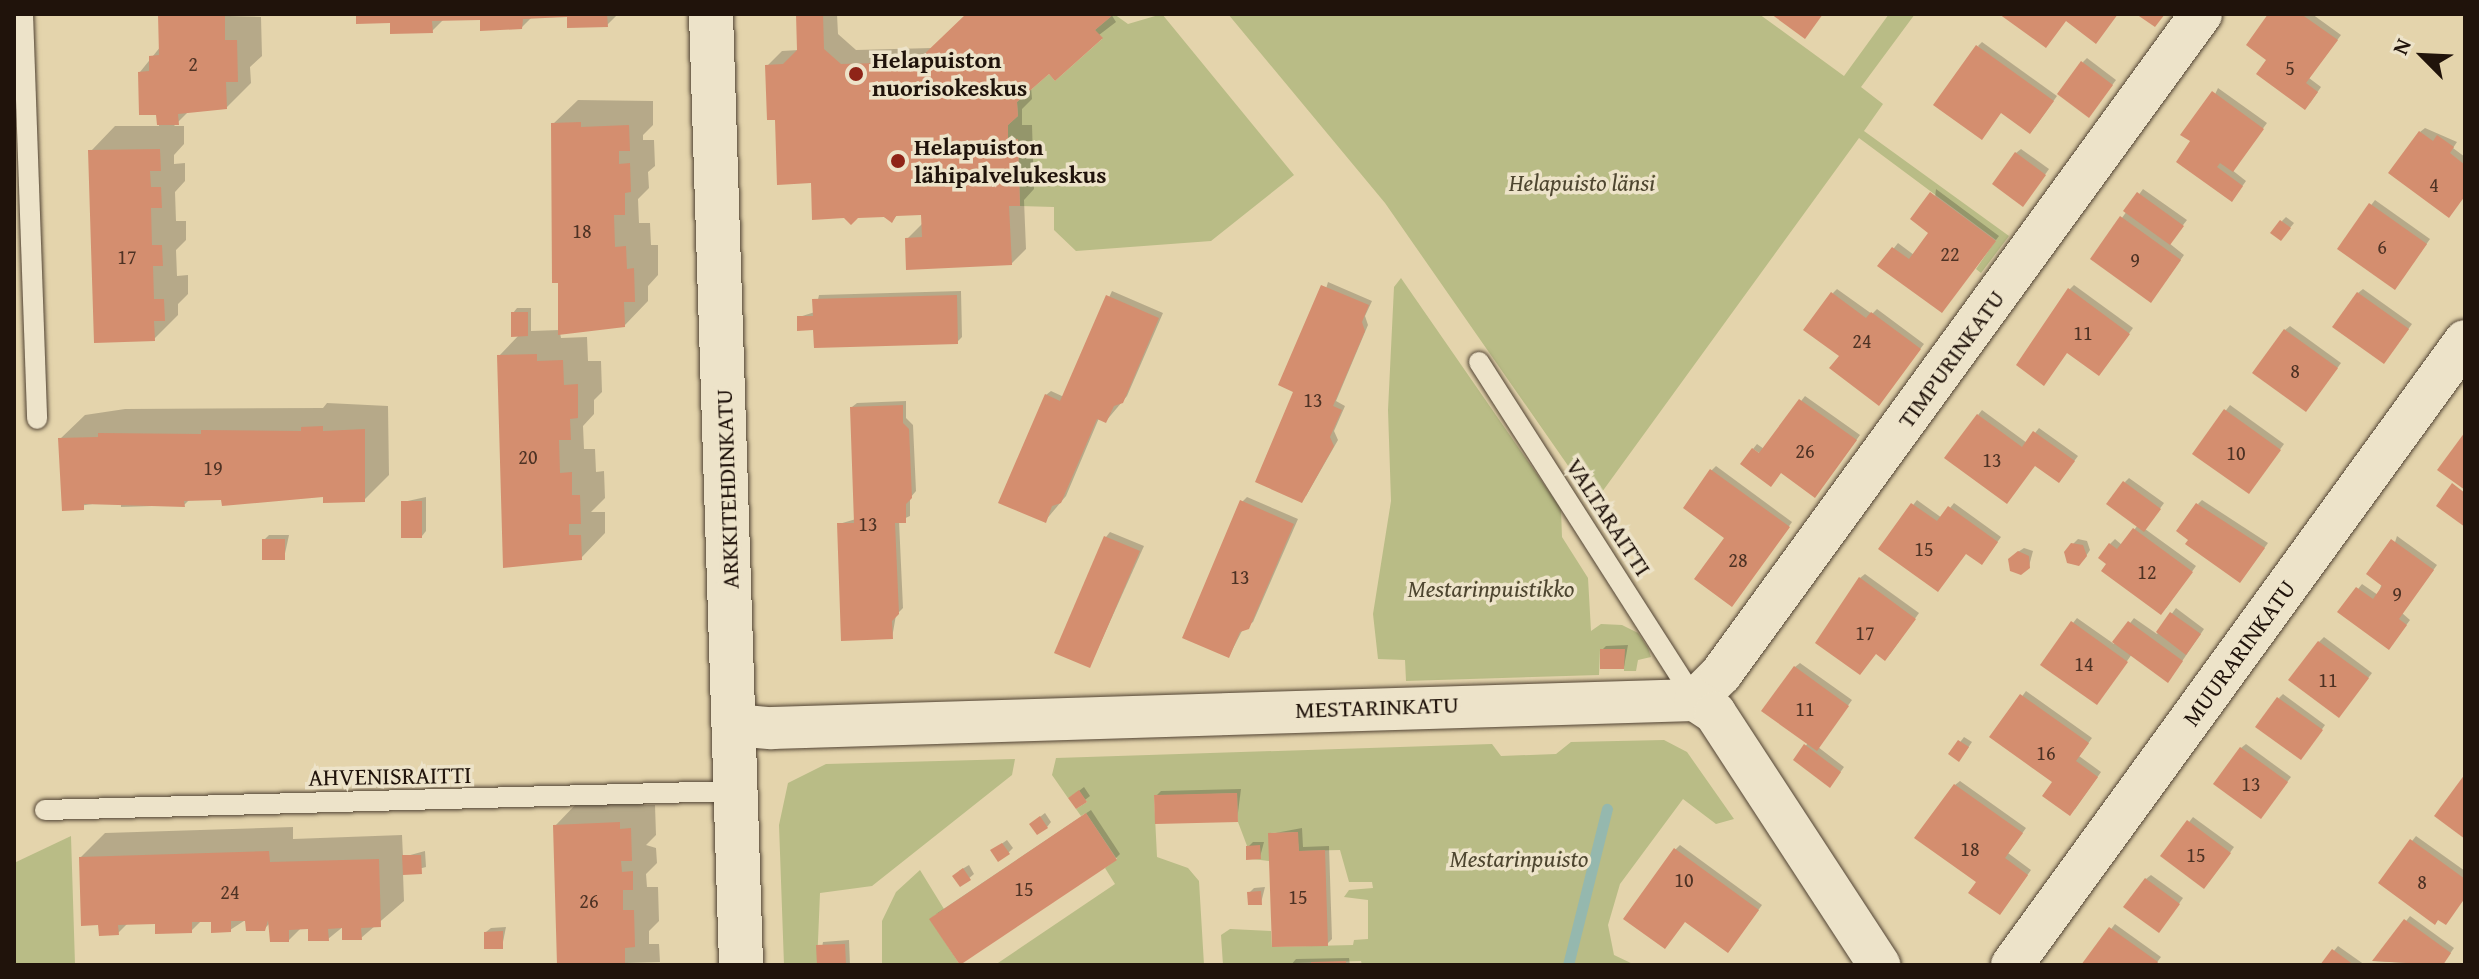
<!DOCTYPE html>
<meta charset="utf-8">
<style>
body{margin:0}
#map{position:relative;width:2479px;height:979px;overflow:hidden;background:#e4d4ac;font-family:"Gentium Book Plus",serif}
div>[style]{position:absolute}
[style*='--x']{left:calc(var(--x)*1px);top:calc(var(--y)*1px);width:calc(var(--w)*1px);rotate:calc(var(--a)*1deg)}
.green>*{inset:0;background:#b9bc86}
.shadow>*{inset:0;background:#0003}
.stream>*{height:11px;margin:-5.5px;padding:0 5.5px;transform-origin:5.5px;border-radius:5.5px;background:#95b8ae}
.building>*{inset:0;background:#d48e6f}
.roads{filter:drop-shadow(0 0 2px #514333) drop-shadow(0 0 2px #514333)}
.service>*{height:20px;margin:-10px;padding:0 10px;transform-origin:10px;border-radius:10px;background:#ede3c9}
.minor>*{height:42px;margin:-21px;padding:0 21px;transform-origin:21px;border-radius:21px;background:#ede3c9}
.tertiary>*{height:44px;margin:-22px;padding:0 22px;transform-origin:22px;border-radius:22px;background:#ede3c9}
.dots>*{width:22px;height:22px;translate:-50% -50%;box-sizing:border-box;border:4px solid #ede3c9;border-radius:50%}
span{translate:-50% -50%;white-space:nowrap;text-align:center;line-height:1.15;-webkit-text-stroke:7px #ede3c9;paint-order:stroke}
.number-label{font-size:20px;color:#4d3224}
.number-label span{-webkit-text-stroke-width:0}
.poi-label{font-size:24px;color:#20130b;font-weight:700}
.left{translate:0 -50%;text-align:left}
.park-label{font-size:24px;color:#4e4630;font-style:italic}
.street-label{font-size:24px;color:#20130b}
.frame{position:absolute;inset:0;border:16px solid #20130b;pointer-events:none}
.north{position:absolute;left:2383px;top:16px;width:80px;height:80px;-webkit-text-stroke:6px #ede3c9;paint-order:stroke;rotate:294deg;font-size:22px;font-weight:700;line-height:32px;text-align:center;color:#20130b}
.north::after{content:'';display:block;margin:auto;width:28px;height:36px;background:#20130b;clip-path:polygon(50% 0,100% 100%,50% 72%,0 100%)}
</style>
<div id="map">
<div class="green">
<div style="clip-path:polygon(1114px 14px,1128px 24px,1162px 14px,1294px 175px,1211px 241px,1076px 251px,1054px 230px,1054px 207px,1020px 206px,1018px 139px,1008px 139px,1008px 125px,1018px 116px,1017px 102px,1049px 74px,1055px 81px,1102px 39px,1095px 30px)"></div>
<div style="clip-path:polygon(1228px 14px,1759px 14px,1844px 76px,1889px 14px,1915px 14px,1861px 87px,1883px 104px,1864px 131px,2009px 236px,1981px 273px,1976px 269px,1996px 240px,1859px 138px,1594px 503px,1385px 203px)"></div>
<div style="clip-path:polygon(1401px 278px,1561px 509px,1562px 537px,1588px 578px,1591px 631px,1601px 624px,1622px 625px,1638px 633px,1648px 648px,1651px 657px,1638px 660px,1636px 671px,1624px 671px,1624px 649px,1600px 650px,1599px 675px,1406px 681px,1405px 660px,1378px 659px,1373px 614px,1391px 501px,1388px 410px,1394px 287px)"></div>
<div style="clip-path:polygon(1664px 740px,1687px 752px,1734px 819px,1716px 824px,1683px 799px,1620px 884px,1608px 925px,1614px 955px,1635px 965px,1362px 965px,1361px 961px,1223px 965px,1221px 935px,1230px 929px,1271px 931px,1272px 947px,1353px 945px,1354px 940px,1368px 939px,1368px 900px,1344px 897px,1349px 890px,1373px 888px,1372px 882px,1349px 882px,1340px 850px,1299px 851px,1297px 832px,1269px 833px,1269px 861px,1252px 859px,1238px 822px,1237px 793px,1154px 796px,1157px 857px,1188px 868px,1199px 881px,1204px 965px,995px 965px,1115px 884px,1105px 868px,1117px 859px,1086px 813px,1081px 816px,1076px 809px,1087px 802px,1079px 791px,1068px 798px,1052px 775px,1056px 758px,1492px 744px,1501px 756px,1556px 754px,1571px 742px)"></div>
<div style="clip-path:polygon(1015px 759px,1012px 775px,872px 886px,820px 893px,817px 965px,784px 965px,779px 825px,788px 783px,826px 764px)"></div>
<div style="clip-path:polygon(71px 836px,75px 965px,14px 965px,14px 863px)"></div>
<div style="clip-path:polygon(920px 870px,944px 909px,930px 919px,960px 965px,882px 965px,882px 921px,896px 892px)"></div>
</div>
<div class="shadow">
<div style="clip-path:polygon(160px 14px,261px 17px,262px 56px,250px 67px,251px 83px,227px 107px,192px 108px,174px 126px,184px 126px,184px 144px,174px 155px,174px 164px,185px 163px,185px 181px,175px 192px,176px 221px,186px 221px,186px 240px,176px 250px,177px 276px,188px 275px,188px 294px,178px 304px,178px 315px,154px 339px,91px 151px,115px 126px,159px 126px,158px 113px,140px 72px,161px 46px)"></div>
<div style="clip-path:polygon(358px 14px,618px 14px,607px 25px,569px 15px,533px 16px,522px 27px,482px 18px,444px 19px,432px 31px)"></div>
<div style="clip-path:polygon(798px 14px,837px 14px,838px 34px,856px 50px,932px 48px,968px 14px,1111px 14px,1116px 22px,1031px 87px,1032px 99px,1022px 109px,1022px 125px,1032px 125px,1034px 189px,1024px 200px,1026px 249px,1011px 264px,907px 239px,923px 223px,923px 213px,898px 214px,892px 221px,813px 181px,777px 117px,768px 65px,782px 51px,799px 50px)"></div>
<div style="clip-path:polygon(2271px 14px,2312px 14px,2341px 35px,2309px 78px,2321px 87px,2310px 103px,2269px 59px)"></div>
<div style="clip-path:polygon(1982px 42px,2057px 96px,2035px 127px,1978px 46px)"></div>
<div style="clip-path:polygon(2087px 58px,2116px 80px,2093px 111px,2083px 62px)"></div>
<div style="clip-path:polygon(2218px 88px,2267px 123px,2232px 170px,2246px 181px,2236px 195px,2193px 141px)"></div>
<div style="clip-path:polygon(578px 100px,653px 101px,653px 125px,643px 135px,643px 140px,654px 140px,655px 166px,648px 172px,649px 188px,638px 199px,639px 223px,650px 223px,651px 245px,658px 245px,658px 275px,648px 286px,648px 301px,624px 326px,560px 333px,561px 338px,587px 337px,588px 361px,601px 361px,602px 392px,594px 400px,594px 414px,583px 426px,584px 449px,595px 449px,596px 472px,604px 471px,605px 498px,591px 512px,605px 512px,605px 533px,581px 558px,504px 566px,499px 356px,520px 334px,513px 313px,517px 308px,531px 308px,531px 331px,560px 330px,553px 124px)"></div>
<div style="clip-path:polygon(2425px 128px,2457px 142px,2453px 148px,2465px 157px,2465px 194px,2420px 132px)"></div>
<div style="clip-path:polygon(2021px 149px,2049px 169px,2027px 200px,2016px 153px)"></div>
<div style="clip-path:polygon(1936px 189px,1999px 236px,1946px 306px,1880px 266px,1898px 243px,1914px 255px,1931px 232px)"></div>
<div style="clip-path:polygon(2143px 189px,2187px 220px,2169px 243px,2184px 255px,2155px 296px,2092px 259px)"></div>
<div style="clip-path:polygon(2375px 200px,2430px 239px,2399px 283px,2339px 248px)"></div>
<div style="clip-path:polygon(2286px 217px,2294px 223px,2285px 234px,2282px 221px)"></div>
<div style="clip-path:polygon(1328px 282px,1372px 301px,1365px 316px,1368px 325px,1336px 401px,1345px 406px,1334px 431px,1338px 440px,1306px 496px,1296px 391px)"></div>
<div style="clip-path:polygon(2074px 285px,2133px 328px,2103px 369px,2068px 351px,2069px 290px)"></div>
<div style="clip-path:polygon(1837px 289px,1872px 314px,1877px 309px,1924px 344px,1883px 398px,1841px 355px,1833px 293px)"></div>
<div style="clip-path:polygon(2363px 289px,2412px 324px,2388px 357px,2358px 293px)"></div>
<div style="clip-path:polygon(961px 291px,962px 337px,957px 342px,815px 328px,799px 317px,815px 312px,819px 295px)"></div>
<div style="clip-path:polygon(1112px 291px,1163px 313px,1127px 396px,1106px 421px,1099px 418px,1066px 496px,1045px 521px,1046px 395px,1051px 391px,1064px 397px)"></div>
<div style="clip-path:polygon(2290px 326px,2341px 363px,2310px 405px,2285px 330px)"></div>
<div style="clip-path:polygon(1805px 396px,1860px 435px,1819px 491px,1753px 449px,1757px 444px,1764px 449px)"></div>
<div style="clip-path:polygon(906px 401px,906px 418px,913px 425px,916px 491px,910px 498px,910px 516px,899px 521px,903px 608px,896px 615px,892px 638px,839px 524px,856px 519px,852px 407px,857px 403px)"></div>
<div style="clip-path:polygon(327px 403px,388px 406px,389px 475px,364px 500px,325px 494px,191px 498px,184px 505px,121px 507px,121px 500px,64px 508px,60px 439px,85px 415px,125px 409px,323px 408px)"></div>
<div style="clip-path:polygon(2230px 405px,2284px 444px,2253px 487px,2194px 453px)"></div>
<div style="clip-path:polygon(1982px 410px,2027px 443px,2039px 428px,2078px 456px,2063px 476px,2035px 464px,1978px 415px)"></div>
<div style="clip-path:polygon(1716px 466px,1792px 522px,1736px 600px,1711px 471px)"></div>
<div style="clip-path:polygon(2129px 478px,2164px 503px,2145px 529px,2196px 566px,2166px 608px,2109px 564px,2110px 544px,2115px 539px,2122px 545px,2138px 525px,2125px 482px)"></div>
<div style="clip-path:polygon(426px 497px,426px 531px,422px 536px,403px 502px)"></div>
<div style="clip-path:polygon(1247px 497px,1298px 519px,1253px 622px,1243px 629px,1229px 656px,1242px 502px)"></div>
<div style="clip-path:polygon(1917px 500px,1942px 518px,1954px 503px,2001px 537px,1986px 558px,1966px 552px,1880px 548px)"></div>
<div style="clip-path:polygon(2202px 500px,2268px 543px,2244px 576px,2198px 504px)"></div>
<div style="clip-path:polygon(1110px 532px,1144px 546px,1090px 666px,1106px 537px)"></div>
<div style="clip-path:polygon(269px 535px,289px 535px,284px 558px,264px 540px)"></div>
<div style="clip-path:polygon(2397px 536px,2437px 565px,2402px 613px,2410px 620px,2393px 643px,2340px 612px,2362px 584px,2378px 595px)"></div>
<div style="clip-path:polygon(2078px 539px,2087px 541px,2090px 550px,2084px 559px,2073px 544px)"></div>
<div style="clip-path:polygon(2024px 548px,2033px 551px,2029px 566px,2015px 554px)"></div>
<div style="clip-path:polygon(1865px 574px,1919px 613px,1890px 654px,1860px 578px)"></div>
<div style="clip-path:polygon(2176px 608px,2204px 629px,2172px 676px,2132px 654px,2101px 698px,2073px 623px,2077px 618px,2114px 644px,2134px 618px,2157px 634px)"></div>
<div style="clip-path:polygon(2324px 637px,2372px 673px,2343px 711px,2319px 642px)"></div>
<div style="clip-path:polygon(1628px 645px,1624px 667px,1602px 650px,1606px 646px)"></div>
<div style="clip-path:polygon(1800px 663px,1852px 700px,1818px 747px,1844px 767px,1834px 781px,1795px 759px,1808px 743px,1795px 667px)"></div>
<div style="clip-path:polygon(2026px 691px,2092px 738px,2079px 756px,2101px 772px,2075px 809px,2054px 781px,1992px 737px)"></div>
<div style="clip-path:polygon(2283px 694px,2325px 725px,2305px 753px,2279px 698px)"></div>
<div style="clip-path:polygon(1964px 737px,1972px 742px,1963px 755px,1951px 754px)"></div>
<div style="clip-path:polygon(2246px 744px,2291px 777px,2265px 812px,2241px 748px)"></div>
<div style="clip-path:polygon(1960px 781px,2026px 828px,2008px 853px,2031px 870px,2004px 908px,1979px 882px,1955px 785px)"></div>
<div style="clip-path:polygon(1084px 787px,1090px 796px,1076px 807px,1075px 794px)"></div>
<div style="clip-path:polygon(1241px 789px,1237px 820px,1156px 796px,1161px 791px)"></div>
<div style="clip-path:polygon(644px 799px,644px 805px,655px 805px,656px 835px,646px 845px,656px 848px,657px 863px,646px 874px,647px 887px,658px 887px,659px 921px,649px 931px,649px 944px,659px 944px,660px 962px,560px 965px,555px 826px,579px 801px)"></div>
<div style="clip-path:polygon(1091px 810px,1120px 854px,1116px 858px,936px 914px)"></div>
<div style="clip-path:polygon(1045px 813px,1051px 822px,1047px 827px,1036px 820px)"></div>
<div style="clip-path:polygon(2193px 817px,2234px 847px,2209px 882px,2163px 856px)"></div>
<div style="clip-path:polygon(293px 827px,293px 839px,402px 835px,403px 857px,425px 851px,426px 867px,403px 873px,404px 901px,361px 938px,344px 926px,328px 939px,310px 927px,301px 928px,289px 940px,270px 923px,264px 929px,247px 919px,230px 930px,213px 920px,202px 920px,191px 931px,157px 922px,129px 922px,118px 933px,81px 857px,105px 833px)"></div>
<div style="clip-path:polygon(1302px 828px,1303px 847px,1329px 846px,1332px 939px,1327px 944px,1270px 834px)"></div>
<div style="clip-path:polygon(2416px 836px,2465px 871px,2465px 897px,2412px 841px)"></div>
<div style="clip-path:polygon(1007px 840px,1013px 848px,1008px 853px,993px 850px)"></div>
<div style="clip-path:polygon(1253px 842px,1264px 842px,1260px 857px,1248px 847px)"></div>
<div style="clip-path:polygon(1680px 845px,1762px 905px,1732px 946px,1675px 850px)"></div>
<div style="clip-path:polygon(969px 865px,974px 874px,961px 885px,959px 871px)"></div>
<div style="clip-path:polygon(2151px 875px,2183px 898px,2163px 926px,2146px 879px)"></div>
<div style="clip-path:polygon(1265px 887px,1261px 903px,1249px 893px,1254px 888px)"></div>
<div style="clip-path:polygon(2410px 916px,2454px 948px,2442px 965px,2375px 961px)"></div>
<div style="clip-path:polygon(2115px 924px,2161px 957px,2155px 965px,2085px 964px)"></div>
<div style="clip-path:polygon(506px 927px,502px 947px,486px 932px,491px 928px)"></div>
<div style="clip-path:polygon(849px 940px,850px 965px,819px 965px,823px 942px)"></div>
<div style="clip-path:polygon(2338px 946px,2365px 965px,2322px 965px)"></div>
<div style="clip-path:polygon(1349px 958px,1350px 965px,1291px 965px,1296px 959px)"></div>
</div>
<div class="stream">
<div style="--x:1568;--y:965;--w:161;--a:-76"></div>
</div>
<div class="building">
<div style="clip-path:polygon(158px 14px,225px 14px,225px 40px,237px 40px,238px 82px,226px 82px,227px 109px,178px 114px,179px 125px,157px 125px,156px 115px,139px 115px,138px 72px,149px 71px,149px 56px,159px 55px)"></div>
<div style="clip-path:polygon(356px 14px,607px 14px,608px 27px,567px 28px,567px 17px,523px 19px,522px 29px,480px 31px,480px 20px,432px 21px,433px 33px,390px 34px,390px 23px,356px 24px)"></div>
<div style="clip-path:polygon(796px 14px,823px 14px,824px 49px,841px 64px,916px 62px,966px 14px,1114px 14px,1095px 30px,1103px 38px,1055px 81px,1049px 74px,1017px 102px,1018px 116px,1008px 125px,1008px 139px,1018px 139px,1020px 206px,1009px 206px,1012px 265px,906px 270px,905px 238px,922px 237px,921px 215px,896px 216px,892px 223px,884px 217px,858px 218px,851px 225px,844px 218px,812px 220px,811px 183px,777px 185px,775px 120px,767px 120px,765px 65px,783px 64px,797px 50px)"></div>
<div style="clip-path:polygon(1771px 14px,1823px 14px,1805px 39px)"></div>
<div style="clip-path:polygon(1999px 14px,2118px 14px,2096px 44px,2066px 21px,2046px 48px)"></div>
<div style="clip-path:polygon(2136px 14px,2165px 14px,2155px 27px)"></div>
<div style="clip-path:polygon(2268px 14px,2301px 14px,2338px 40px,2306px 83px,2318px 92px,2305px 110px,2256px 74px,2266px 60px,2246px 45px)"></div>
<div style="clip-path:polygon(1976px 45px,2054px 101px,2030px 134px,2001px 113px,1982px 140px,1933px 105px)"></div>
<div style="clip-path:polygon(2081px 61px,2113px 85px,2089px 118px,2057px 94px)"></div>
<div style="clip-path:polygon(2212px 91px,2264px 129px,2233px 172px,2220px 163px,2217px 167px,2243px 186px,2232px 202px,2176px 162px,2190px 141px,2180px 135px)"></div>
<div style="clip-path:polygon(581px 122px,581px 127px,629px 125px,630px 151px,619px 151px,619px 164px,630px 163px,631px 192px,625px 193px,625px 215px,614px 215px,615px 247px,626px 246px,627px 269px,634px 268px,635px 302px,624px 302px,625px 327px,558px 335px,558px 283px,552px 283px,551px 123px)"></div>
<div style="clip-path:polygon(2419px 131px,2433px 141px,2437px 135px,2454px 147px,2450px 153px,2465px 165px,2465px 196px,2449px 218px,2388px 173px)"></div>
<div style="clip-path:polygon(160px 149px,161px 171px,150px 171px,151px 187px,161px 187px,162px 208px,151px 208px,152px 245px,162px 245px,163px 266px,153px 266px,154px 299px,164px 299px,165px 321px,154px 321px,155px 341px,94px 343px,88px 150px)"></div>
<div style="clip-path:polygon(2015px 152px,2046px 175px,2023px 207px,1992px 184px)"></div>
<div style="clip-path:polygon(1930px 192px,1996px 241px,1942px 313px,1877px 266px,1892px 247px,1909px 259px,1928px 233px,1910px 219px)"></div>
<div style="clip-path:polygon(2137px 192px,2184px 226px,2170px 245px,2123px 211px)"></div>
<div style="clip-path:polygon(2369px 203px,2427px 244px,2395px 290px,2337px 249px)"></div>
<div style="clip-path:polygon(2120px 216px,2181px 260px,2151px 303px,2090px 259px)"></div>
<div style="clip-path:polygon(2280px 220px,2291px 228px,2281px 241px,2270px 233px)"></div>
<div style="clip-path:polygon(1321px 285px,1369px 305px,1362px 322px,1365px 331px,1333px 406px,1342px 410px,1330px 437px,1334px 446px,1302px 503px,1255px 482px,1293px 392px,1278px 385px)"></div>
<div style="clip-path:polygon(2068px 288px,2130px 334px,2099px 376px,2067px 353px,2044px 386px,2016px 365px)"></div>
<div style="clip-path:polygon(1831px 292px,1866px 318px,1871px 312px,1921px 349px,1879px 406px,1829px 368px,1839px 356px,1803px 330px)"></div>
<div style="clip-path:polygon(2357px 292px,2409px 329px,2384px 364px,2332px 327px)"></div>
<div style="clip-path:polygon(957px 295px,958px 344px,814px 348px,813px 330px,797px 331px,797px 316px,813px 316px,812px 299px)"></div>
<div style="clip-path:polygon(1106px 295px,1159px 318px,1123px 403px,1114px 406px,1106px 423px,1097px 419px,1061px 503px,1052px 506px,1046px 523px,998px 503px,1045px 394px,1060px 401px)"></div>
<div style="clip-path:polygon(511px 312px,528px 312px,528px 336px,511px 337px)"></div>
<div style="clip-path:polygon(2284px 329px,2338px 368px,2306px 412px,2252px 373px)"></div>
<div style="clip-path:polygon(537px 354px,537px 361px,563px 360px,564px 385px,578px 384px,578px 418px,570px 419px,571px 440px,559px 440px,560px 473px,572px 472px,572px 495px,580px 495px,581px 524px,569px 524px,569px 535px,581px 535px,582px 560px,503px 568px,497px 355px)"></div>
<div style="clip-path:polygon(1799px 399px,1857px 440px,1815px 498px,1781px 473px,1771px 487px,1740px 464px,1752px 448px,1759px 453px)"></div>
<div style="clip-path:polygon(903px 405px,903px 423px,909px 429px,912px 498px,906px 504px,906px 523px,895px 523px,899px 614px,892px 621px,893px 639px,841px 641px,837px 523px,854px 523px,850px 407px)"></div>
<div style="clip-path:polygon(2224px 409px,2281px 450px,2249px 494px,2192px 454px)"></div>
<div style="clip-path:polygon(1977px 414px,2022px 447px,2033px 431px,2075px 461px,2059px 483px,2035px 466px,2007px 504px,1944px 458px)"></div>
<div style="clip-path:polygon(323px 426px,323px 431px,365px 429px,365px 502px,323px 503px,323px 497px,222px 506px,221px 500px,184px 501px,185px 507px,84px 504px,84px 510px,62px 511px,58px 438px,98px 437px,98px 433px,201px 434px,201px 430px,301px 431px,301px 427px)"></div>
<div style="clip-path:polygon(2465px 432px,2465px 490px,2437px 470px)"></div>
<div style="clip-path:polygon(1710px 469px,1790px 527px,1732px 607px,1694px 579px,1724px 538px,1683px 508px)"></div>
<div style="clip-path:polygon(2123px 481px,2161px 509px,2144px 532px,2106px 504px)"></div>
<div style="clip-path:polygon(2452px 483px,2465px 493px,2465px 527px,2436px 506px)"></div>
<div style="clip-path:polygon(1240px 500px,1294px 524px,1249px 629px,1240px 632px,1229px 658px,1182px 638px)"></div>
<div style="clip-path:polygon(401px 501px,422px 501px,422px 538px,401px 538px)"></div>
<div style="clip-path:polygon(1911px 503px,1937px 521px,1948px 506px,1998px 542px,1982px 565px,1966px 554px,1938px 592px,1878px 549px)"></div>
<div style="clip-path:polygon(2196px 503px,2265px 548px,2240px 583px,2185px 544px,2188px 540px,2176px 531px)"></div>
<div style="clip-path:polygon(2133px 528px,2193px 572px,2161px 615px,2101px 571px,2106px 564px,2098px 558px,2109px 543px,2117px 549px)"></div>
<div style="clip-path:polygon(1104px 536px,1140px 551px,1090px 668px,1054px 653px)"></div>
<div style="clip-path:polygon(262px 539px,285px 539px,285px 560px,262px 560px)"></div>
<div style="clip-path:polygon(2391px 539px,2434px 570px,2399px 619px,2407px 625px,2389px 650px,2337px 612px,2356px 587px,2373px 599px,2382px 586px,2366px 574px)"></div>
<div style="clip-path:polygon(2071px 543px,2083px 545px,2087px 556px,2079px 566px,2067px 563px,2064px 552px)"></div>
<div style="clip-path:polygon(2018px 551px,2029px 556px,2030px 568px,2021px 575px,2010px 571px,2008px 559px)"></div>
<div style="clip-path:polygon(1859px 577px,1916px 619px,1885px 661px,1876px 654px,1860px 675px,1815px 643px)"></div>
<div style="clip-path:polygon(2170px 612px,2201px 634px,2186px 655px,2156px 632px)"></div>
<div style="clip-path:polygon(2071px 621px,2128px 662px,2097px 705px,2040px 665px)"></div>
<div style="clip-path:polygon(2128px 621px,2183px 661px,2168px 683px,2112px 642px)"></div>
<div style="clip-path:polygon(2318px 641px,2369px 678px,2339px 718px,2288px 680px)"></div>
<div style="clip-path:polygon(1600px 649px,1625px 649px,1624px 669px,1600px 669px)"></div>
<div style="clip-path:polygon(1794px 666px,1849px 706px,1817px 751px,1761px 711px)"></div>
<div style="clip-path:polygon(2020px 694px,2089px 743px,2076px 761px,2098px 777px,2070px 816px,2042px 796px,2052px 782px,1989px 737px)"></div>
<div style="clip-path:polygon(2277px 697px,2323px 730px,2301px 760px,2255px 727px)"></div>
<div style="clip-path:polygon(1958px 740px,1969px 747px,1959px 762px,1948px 754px)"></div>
<div style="clip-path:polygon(1804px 744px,1841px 772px,1830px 788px,1793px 760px)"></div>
<div style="clip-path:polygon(2240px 747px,2288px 782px,2261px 819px,2213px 784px)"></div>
<div style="clip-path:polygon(2465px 774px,2465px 839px,2434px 816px)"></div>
<div style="clip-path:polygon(1954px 784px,2023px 833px,2005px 858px,2028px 875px,2000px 915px,1968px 893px,1976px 882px,1914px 838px)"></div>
<div style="clip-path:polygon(1079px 790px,1087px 802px,1076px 809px,1068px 798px)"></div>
<div style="clip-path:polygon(1237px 793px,1238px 822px,1155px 824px,1154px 795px)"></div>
<div style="clip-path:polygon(1086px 813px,1117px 860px,960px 965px,929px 919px)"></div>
<div style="clip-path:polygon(1040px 816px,1048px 828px,1037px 835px,1029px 824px)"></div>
<div style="clip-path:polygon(2187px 820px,2231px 853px,2204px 889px,2160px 856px)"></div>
<div style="clip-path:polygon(620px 822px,620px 829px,631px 828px,632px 861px,621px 861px,622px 872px,633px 871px,633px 890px,623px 890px,623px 910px,634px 910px,635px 947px,625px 948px,625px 965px,557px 965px,553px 825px)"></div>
<div style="clip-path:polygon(1298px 832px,1299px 851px,1325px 850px,1328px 946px,1272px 947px,1268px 833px)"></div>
<div style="clip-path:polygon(2410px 839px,2465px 879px,2465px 898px,2446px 925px,2438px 920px,2435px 925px,2378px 883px)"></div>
<div style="clip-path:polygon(1002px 843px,1010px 854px,998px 862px,990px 850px)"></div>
<div style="clip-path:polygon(1260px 845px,1261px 859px,1246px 860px,1246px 846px)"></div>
<div style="clip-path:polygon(1674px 848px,1759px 910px,1728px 953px,1685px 922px,1665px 949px,1623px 919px)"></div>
<div style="clip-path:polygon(269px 851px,270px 862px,379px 859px,381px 927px,361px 928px,362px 940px,342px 940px,342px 928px,328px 929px,329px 941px,308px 941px,308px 929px,289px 930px,289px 942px,270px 942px,268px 920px,265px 931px,246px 931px,245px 921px,231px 921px,231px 932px,211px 933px,211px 922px,192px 922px,192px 933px,155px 934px,155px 924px,118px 925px,119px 935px,99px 936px,98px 925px,81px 926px,79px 857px)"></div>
<div style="clip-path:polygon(402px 855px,421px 855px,422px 874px,403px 875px)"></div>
<div style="clip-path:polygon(963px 868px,971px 880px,960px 887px,952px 876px)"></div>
<div style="clip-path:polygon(2145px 878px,2180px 904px,2159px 933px,2123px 907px)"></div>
<div style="clip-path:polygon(1261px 891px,1262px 905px,1248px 905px,1247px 892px)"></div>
<div style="clip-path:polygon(2404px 919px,2451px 953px,2443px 965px,2372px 961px)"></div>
<div style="clip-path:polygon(2109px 927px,2158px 962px,2156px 965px,2081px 965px)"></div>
<div style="clip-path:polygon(503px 931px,503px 949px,484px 949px,484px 932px)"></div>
<div style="clip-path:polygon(845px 944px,846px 965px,817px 965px,816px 945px)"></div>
<div style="clip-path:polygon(2332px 949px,2354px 965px,2320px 965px)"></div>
<div style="clip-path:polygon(1346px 961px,1346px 965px,1311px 965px,1311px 962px)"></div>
</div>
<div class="roads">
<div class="service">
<div style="--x:23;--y:14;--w:405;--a:88"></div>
<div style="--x:1479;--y:362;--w:401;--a:57.4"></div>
<div style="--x:45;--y:810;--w:691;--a:-1.58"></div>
</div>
<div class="minor">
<div style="--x:1695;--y:700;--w:37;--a:-45"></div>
<div style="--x:1721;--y:674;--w:816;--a:-53.97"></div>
<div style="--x:734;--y:725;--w:38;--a:5"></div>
<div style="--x:772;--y:728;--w:923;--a:-1.74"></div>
<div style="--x:1695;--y:700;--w:24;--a:33"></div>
<div style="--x:1715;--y:713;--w:301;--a:56.9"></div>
<div style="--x:2012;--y:965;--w:771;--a:-54.02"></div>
</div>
<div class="tertiary">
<div style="--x:711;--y:14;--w:951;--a:88.19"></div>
</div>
</div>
<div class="dots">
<div style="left:856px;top:74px;background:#8f2418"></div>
<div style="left:898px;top:161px;background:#8f2418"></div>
</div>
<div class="number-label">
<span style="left:193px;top:63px">2</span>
<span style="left:2290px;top:67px">5</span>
<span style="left:2434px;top:184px">4</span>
<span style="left:582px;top:230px">18</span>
<span style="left:2382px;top:246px">6</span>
<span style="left:1950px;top:253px">22</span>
<span style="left:127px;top:256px">17</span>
<span style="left:2135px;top:259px">9</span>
<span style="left:2083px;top:332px">11</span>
<span style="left:1862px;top:340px">24</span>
<span style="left:2295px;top:370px">8</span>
<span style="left:1313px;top:399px">13</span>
<span style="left:1805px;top:450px">26</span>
<span style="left:2236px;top:452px">10</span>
<span style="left:528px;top:456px">20</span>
<span style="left:1992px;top:459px">13</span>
<span style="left:213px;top:467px">19</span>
<span style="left:868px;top:523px">13</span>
<span style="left:1924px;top:548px">15</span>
<span style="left:1738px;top:559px">28</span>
<span style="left:2147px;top:571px">12</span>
<span style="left:1240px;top:576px">13</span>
<span style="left:2397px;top:593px">9</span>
<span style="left:1865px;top:632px">17</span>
<span style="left:2084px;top:663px">14</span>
<span style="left:2328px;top:679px">11</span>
<span style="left:1805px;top:708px">11</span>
<span style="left:2046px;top:752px">16</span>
<span style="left:2251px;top:783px">13</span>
<span style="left:1970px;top:848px">18</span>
<span style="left:2196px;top:854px">15</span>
<span style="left:1684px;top:879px">10</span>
<span style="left:2422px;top:881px">8</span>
<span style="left:1024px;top:888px">15</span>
<span style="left:230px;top:891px">24</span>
<span style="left:1298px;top:896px">15</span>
<span style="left:589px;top:900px">26</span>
</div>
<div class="poi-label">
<span class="left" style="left:872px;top:74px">Helapuiston<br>nuorisokeskus</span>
<span class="left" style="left:914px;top:161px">Helapuiston<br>lähipalvelukeskus</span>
</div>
<div class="park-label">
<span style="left:1582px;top:183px">Helapuisto länsi</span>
<span style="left:1491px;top:589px">Mestarinpuistikko</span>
<span style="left:1519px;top:859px">Mestarinpuisto</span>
</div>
<div class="street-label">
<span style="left:1951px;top:359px;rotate:-54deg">TIMPURINKATU</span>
<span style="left:727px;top:489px;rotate:-92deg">ARKKITEHDINKATU</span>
<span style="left:1609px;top:517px;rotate:57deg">VALTARAITTI</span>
<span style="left:2239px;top:653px;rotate:-54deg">MUURARINKATU</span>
<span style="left:1377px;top:707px;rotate:-2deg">MESTARINKATU</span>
<span style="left:390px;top:776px;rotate:-1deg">AHVENISRAITTI</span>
</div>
<div class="frame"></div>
<div class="north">N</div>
</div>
